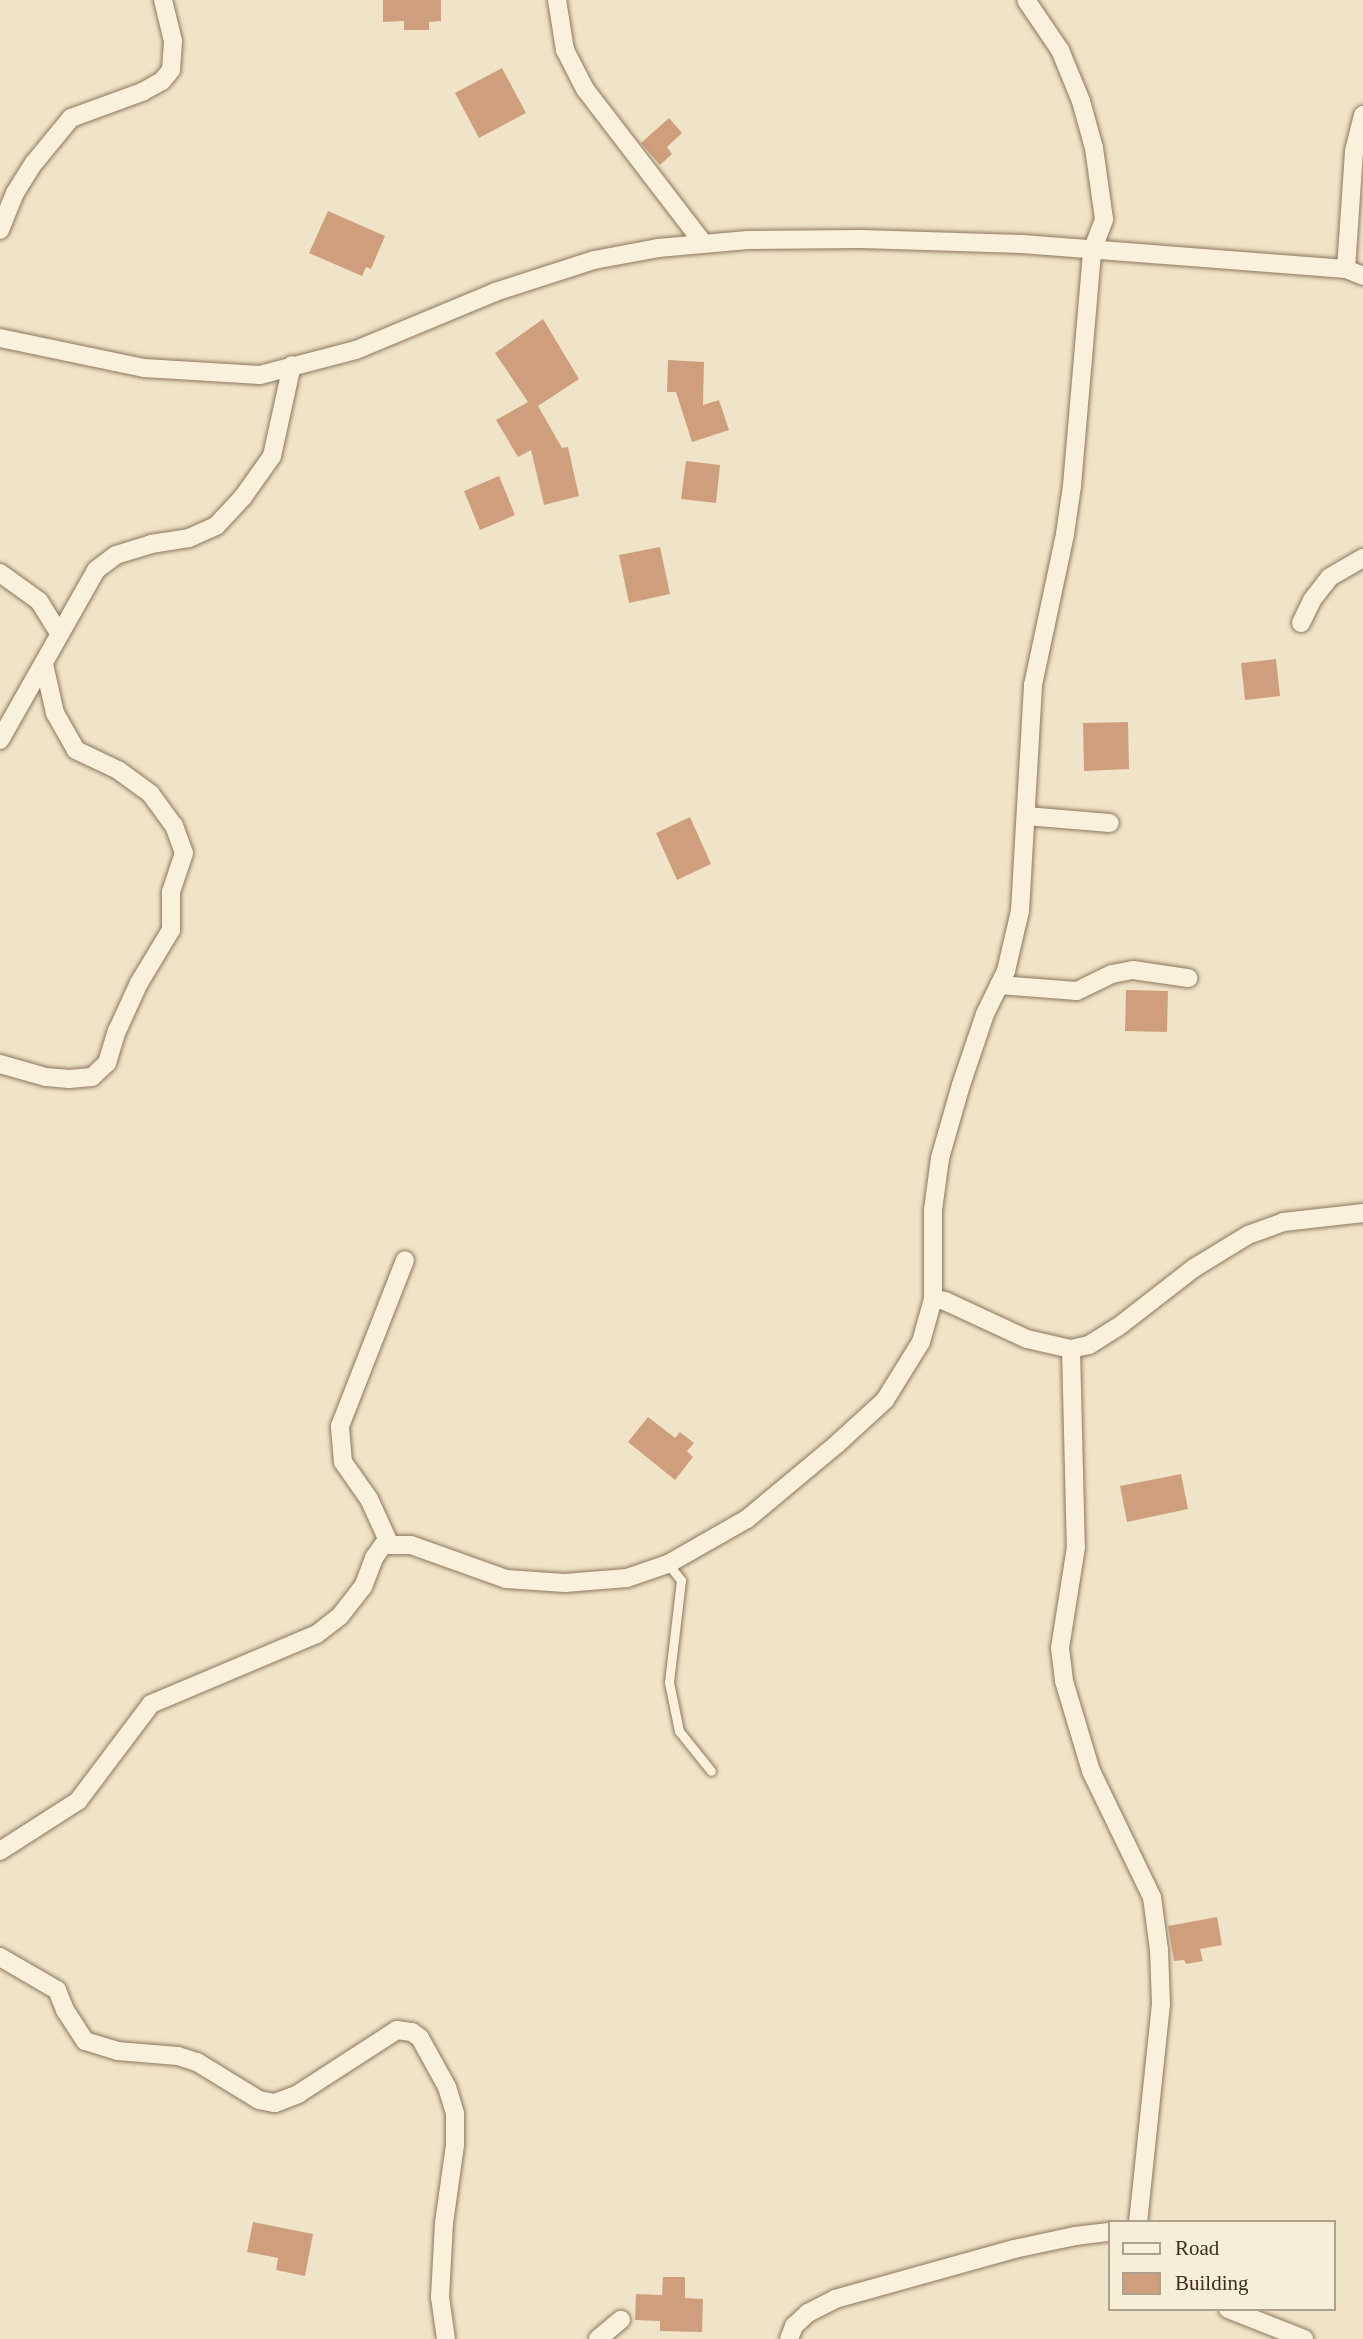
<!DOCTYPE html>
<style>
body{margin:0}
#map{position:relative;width:1363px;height:2339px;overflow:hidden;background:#f0e4c8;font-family:"Times New Roman",serif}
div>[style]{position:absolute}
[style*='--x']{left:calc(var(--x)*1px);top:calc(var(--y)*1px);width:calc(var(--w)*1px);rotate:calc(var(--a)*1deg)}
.building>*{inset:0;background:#cf9f7d}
.roads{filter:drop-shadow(0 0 2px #8d765c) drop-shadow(0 0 2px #8d765c)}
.lane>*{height:9px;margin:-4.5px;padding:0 4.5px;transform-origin:4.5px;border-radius:4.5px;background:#faf1dc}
.street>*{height:18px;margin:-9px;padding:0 9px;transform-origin:9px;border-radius:9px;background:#faf1dc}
span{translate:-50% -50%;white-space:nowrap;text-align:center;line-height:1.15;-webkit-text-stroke:5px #f7eed8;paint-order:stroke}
.legend{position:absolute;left:1108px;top:2220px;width:228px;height:91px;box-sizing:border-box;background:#f7eed8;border:2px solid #ada18e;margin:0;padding:9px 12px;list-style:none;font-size:21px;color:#3d2e20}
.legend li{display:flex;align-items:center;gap:14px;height:35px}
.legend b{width:35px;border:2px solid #ada18e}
</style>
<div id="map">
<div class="building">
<div style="clip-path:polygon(383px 0,441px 0,441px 21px,429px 22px,429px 30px,404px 30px,404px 21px,383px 22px)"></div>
<div style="clip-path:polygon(502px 68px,526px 113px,479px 138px,455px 93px)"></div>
<div style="clip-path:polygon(669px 118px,682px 133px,667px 147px,672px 154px,660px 165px,641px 143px)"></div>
<div style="clip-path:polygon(328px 211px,385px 236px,371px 269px,366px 267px,362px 276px,309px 253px)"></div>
<div style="clip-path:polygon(543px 319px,579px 379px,538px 406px,562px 448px,568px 447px,579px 496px,544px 505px,531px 450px,518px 457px,496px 420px,528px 402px,495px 353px)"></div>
<div style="clip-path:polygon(668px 360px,704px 362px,703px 405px,719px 400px,729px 430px,692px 442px,676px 392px,667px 392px)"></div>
<div style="clip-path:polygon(686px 461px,720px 465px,716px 503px,681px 499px)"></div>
<div style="clip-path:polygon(499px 476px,515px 515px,480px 530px,464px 491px)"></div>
<div style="clip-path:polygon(660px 547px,670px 594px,629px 603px,619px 555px)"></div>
<div style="clip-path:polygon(1276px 659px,1280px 696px,1245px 700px,1241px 663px)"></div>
<div style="clip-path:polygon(1128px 722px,1129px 769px,1084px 771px,1083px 723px)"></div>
<div style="clip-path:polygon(690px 817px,711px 864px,677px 880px,656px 833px)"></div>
<div style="clip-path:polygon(1126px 990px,1168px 991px,1167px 1032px,1125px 1031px)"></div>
<div style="clip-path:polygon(648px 1417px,675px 1438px,680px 1432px,694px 1443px,687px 1451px,693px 1457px,675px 1480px,628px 1442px)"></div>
<div style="clip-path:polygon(1181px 1474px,1188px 1509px,1127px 1522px,1120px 1486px)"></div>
<div style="clip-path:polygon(1217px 1917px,1222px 1945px,1200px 1949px,1203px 1961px,1186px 1964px,1184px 1960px,1174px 1961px,1168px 1926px)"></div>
<div style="clip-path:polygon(253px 2222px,313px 2234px,305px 2276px,276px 2270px,278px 2258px,247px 2252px)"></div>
<div style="clip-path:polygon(663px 2277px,685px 2277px,685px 2298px,703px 2299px,702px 2332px,660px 2331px,660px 2321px,635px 2320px,636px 2294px,662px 2295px)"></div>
</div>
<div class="roads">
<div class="lane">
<div style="--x:668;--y:1564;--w:21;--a:51"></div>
<div style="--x:681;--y:1580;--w:103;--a:96.7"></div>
<div style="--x:669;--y:1682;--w:50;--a:78.5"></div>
<div style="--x:679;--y:1731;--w:51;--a:51.3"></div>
</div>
<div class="street">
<div style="--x:557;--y:0;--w:51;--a:80.9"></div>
<div style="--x:565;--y:50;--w:44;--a:62.9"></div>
<div style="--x:585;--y:89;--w:194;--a:52.5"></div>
<div style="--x:0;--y:230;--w:40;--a:-68"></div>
<div style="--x:15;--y:193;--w:36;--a:-58"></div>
<div style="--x:34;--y:163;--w:58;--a:-50.6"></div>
<div style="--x:71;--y:118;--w:76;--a:-20.1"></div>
<div style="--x:142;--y:92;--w:23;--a:-29"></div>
<div style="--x:162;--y:81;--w:14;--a:-51"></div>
<div style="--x:171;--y:70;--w:29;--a:-86"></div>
<div style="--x:173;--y:41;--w:42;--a:-103.7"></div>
<div style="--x:1346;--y:269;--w:118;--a:-86.1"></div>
<div style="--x:1354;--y:151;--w:37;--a:-76"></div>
<div style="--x:0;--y:338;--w:147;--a:11.8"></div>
<div style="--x:144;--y:368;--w:116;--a:3.5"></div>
<div style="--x:260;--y:375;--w:99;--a:-14.6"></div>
<div style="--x:356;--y:350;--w:151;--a:-22.6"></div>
<div style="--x:495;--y:292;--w:104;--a:-17.9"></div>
<div style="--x:594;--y:260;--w:65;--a:-10.6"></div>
<div style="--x:658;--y:248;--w:90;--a:-5.1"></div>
<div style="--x:748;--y:240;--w:113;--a:-0.5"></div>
<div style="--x:861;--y:239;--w:161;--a:1.8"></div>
<div style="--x:1022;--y:244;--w:325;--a:4.4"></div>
<div style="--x:1346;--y:269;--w:18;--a:22"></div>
<div style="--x:0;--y:573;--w:48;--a:35.7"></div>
<div style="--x:39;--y:601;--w:39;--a:58"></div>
<div style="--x:1301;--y:623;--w:25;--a:-64"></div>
<div style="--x:1312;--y:600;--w:29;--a:-52"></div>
<div style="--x:1330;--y:577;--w:38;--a:-30"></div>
<div style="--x:0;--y:740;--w:195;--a:-60.5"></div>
<div style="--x:96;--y:570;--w:25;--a:-37"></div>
<div style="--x:116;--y:555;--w:37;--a:-17"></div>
<div style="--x:151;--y:544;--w:38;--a:-9"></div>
<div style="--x:189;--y:538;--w:30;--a:-24"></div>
<div style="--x:216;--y:526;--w:40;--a:-47"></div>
<div style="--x:243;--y:497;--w:50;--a:-54.7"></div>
<div style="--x:272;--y:456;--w:93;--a:-77.6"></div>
<div style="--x:1026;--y:816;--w:84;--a:4.8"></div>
<div style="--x:999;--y:985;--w:78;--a:4.4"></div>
<div style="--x:1077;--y:991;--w:39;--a:-26"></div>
<div style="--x:1112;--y:974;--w:21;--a:-11"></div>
<div style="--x:1133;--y:970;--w:56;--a:8.3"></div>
<div style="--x:0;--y:1064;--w:48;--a:15.8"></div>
<div style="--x:46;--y:1077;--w:23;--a:5"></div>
<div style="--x:69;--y:1079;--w:23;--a:-5"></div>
<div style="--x:92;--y:1077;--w:21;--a:-43"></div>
<div style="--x:107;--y:1063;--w:34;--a:-73"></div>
<div style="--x:117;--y:1031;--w:53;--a:-65.4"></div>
<div style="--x:139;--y:983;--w:62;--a:-58.9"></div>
<div style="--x:171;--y:930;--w:38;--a:-90"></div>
<div style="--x:171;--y:892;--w:41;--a:-71.6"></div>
<div style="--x:184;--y:853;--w:29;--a:-110"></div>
<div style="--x:174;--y:826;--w:39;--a:-126"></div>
<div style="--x:151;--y:794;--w:41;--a:-144"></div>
<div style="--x:118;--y:770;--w:47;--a:-154.5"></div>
<div style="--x:76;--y:750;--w:43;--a:-119.6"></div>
<div style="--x:55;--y:713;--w:50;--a:-102.7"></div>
<div style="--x:933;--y:1299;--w:12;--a:9"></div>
<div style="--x:945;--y:1301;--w:90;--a:24.9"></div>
<div style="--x:1027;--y:1339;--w:45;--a:12.8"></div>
<div style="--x:1071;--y:1349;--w:18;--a:-13"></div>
<div style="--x:1089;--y:1345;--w:34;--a:-32"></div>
<div style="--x:1118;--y:1327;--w:96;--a:-37.8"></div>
<div style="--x:1194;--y:1268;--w:63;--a:-31.4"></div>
<div style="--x:1248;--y:1235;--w:37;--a:-20"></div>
<div style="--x:1283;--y:1222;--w:81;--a:-6.4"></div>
<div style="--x:1071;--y:1349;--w:198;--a:88.6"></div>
<div style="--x:1076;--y:1547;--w:102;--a:99"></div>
<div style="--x:1060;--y:1648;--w:33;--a:83"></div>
<div style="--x:1064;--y:1681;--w:94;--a:73.3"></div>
<div style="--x:1091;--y:1771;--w:140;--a:64.2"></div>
<div style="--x:1152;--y:1897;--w:53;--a:82.5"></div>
<div style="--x:1159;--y:1950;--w:54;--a:87.9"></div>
<div style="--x:1161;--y:2004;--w:219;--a:96"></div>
<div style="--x:390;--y:1545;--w:51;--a:-114.5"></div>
<div style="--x:369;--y:1499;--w:45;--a:-125.1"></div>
<div style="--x:343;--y:1462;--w:36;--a:-95"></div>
<div style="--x:340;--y:1426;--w:178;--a:-68.6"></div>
<div style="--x:0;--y:1851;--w:93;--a:-32.7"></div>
<div style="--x:78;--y:1801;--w:121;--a:-53"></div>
<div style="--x:151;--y:1704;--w:180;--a:-22.9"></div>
<div style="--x:317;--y:1634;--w:29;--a:-38"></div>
<div style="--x:340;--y:1616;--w:37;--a:-52"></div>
<div style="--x:363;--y:1587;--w:31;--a:-69"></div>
<div style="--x:374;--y:1558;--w:16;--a:-55"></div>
<div style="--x:383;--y:1545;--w:28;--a:0"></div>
<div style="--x:411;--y:1545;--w:101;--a:19.7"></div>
<div style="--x:506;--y:1579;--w:59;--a:3.9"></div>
<div style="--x:565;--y:1583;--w:62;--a:-4.6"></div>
<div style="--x:627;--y:1578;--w:43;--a:-18.9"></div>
<div style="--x:668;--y:1564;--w:91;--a:-29.7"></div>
<div style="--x:747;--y:1519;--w:117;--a:-39.8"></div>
<div style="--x:837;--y:1444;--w:65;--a:-42.5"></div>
<div style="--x:885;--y:1400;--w:68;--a:-58.2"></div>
<div style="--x:921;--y:1342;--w:45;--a:-74.4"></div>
<div style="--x:933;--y:1299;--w:89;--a:-90"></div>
<div style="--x:933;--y:1210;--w:52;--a:-82.3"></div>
<div style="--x:940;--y:1158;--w:76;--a:-74"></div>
<div style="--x:961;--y:1085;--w:75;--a:-71.3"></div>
<div style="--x:985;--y:1014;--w:48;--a:-64"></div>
<div style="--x:1006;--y:971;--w:62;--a:-76.9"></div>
<div style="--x:1020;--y:911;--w:226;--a:-86.7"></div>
<div style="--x:1033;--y:685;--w:154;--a:-78"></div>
<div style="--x:1065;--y:534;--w:49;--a:-81.7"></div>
<div style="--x:1072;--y:486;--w:236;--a:-85.1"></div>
<div style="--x:1092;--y:251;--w:34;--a:-69"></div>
<div style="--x:1104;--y:219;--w:72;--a:-98"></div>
<div style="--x:1094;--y:148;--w:49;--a:-105.5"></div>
<div style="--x:1081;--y:101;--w:55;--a:-112.4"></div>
<div style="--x:1060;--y:50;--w:60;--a:-124.2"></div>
<div style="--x:0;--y:1957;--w:66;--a:30.1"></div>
<div style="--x:57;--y:1990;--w:22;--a:68"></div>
<div style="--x:65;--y:2010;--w:37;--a:57"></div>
<div style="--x:85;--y:2041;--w:34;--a:17"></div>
<div style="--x:117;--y:2051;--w:61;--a:4.7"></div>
<div style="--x:178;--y:2056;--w:20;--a:18"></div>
<div style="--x:197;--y:2062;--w:73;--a:31.5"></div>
<div style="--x:259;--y:2100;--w:16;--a:11"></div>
<div style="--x:275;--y:2103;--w:25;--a:-21"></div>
<div style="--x:298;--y:2094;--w:118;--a:-32.9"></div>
<div style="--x:397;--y:2030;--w:15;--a:8"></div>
<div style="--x:412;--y:2032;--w:10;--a:37"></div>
<div style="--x:420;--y:2038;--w:56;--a:61.1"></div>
<div style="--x:447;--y:2087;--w:28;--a:73"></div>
<div style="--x:455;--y:2114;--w:31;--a:90"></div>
<div style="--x:455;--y:2145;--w:79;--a:98"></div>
<div style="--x:444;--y:2223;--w:74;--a:93.1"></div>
<div style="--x:440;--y:2297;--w:42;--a:81.9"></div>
<div style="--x:1228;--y:2309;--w:82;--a:21.5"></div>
<div style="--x:598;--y:2339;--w:30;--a:-40"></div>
<div style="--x:789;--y:2339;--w:14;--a:-69"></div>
<div style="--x:794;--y:2326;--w:19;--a:-43"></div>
<div style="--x:808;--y:2313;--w:30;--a:-27"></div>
<div style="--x:835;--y:2299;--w:186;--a:-15.6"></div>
<div style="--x:1014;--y:2249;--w:62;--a:-12"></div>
<div style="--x:1075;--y:2236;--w:34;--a:-7"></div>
</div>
</div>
<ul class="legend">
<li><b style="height:9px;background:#faf1dc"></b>Road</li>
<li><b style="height:19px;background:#cf9f7d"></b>Building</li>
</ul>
</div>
